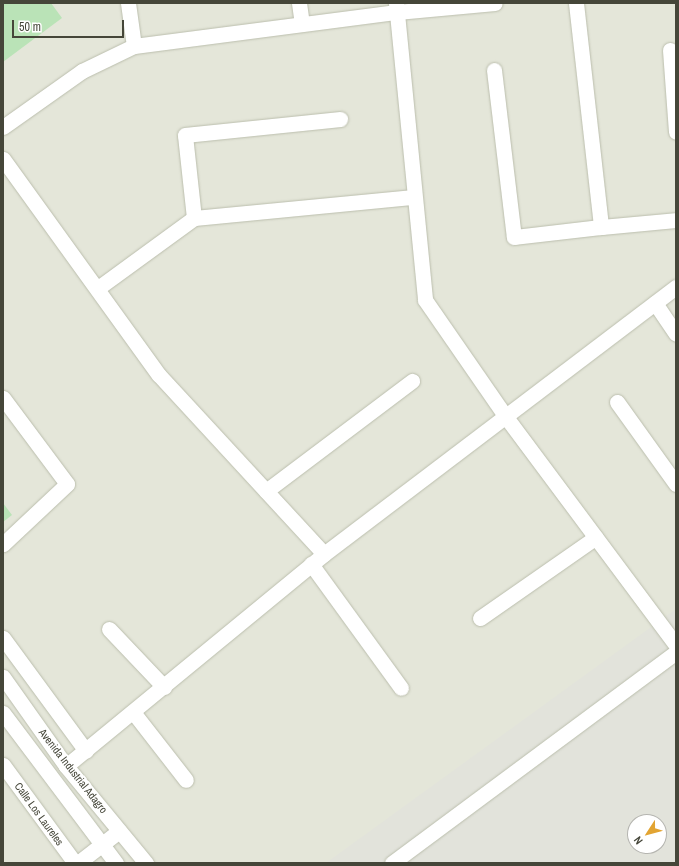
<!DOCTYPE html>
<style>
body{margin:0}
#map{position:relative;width:679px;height:866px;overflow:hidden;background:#f1f3ea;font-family:"Archivo Narrow",sans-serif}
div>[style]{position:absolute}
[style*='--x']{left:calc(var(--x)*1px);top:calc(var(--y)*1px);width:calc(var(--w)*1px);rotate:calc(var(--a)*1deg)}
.residential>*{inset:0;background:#e4e6d9}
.industrial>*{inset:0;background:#e2e3db}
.green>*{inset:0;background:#bae3b7}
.roads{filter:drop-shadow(0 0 1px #bbbead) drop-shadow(0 0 1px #bbbead)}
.minor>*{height:15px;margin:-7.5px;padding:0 7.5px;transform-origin:7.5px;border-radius:7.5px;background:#fff}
span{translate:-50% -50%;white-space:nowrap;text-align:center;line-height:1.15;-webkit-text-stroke:3.5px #fff;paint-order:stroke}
.street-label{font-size:11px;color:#454639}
.frame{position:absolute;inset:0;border:4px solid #454639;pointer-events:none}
.north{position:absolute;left:627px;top:814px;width:40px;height:40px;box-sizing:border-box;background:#fff;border:1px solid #b5b5b0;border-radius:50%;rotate:234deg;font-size:11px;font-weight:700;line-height:16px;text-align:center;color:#454639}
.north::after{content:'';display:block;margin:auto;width:14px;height:18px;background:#e2a432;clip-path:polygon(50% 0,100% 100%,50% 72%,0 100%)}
.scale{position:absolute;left:12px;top:20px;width:112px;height:18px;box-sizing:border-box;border:2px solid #454639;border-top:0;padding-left:5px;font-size:12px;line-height:14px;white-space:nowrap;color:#454639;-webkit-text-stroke:3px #fff;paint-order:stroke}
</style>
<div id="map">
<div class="residential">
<div style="clip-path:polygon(evenodd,3px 3px,676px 3px,676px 863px,3px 863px,3px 3px,635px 822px,659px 822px,659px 846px,635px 846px,635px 822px)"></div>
</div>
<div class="industrial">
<div style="clip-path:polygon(evenodd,676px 609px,676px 863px,326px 863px,647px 630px,676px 609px,635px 822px,659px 822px,659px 846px,635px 846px,635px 822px)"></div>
</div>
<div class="green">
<div style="clip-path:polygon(3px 3px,51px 3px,62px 18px,3px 62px)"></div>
<div style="clip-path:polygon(3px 503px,12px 515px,3px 522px)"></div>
</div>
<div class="roads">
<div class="minor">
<div style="--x:128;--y:3;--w:43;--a:82.1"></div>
<div style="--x:299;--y:3;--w:21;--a:82"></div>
<div style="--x:396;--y:3;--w:298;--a:84.4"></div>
<div style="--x:425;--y:300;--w:142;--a:55.3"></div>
<div style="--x:506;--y:417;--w:284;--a:53.3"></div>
<div style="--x:576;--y:3;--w:225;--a:83.6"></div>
<div style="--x:601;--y:227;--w:75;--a:-5.3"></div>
<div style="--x:670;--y:50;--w:82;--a:85.8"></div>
<div style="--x:494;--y:70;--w:168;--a:83.2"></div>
<div style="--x:514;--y:237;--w:88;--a:-6.6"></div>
<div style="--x:3;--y:127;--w:97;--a:-35.3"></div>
<div style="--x:82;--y:71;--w:58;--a:-25.7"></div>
<div style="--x:134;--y:46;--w:265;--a:-7.4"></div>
<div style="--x:397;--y:12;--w:98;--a:-5.2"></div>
<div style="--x:3;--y:159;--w:266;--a:54.2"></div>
<div style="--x:159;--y:375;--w:243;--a:47.3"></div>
<div style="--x:194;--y:218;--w:83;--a:-96.2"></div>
<div style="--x:185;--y:135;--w:156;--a:-5.9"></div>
<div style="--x:98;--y:288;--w:119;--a:-36.1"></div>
<div style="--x:194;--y:218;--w:221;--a:-5.5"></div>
<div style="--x:655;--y:303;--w:37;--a:56"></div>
<div style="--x:3;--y:398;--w:107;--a:53.3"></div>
<div style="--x:67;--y:484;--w:88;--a:136.8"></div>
<div style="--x:617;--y:402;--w:101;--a:54.3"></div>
<div style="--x:266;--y:491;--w:183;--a:-37"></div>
<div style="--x:311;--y:564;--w:153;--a:54"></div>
<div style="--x:480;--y:618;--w:141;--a:-34.9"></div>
<div style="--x:109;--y:629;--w:80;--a:46.5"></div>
<div style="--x:3;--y:638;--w:140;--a:53.7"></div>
<div style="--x:3;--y:677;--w:109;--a:54.7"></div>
<div style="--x:66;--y:766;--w:126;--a:50.5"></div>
<div style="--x:133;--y:712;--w:86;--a:52.1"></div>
<div style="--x:3;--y:713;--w:188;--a:53"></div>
<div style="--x:3;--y:765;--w:122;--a:53.7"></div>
<div style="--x:66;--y:766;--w:334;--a:-39.4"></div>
<div style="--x:324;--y:554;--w:442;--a:-37.2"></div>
<div style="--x:78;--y:863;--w:52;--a:-38"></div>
<div style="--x:392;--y:863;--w:354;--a:-36.6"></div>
</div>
</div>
<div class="street-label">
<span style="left:73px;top:771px;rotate:52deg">Avenida Industrial Adagro</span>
<span style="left:39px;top:814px;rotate:54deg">Calle Los Laureles</span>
</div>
<div class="frame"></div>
<div class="north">N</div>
<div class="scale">50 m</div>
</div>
